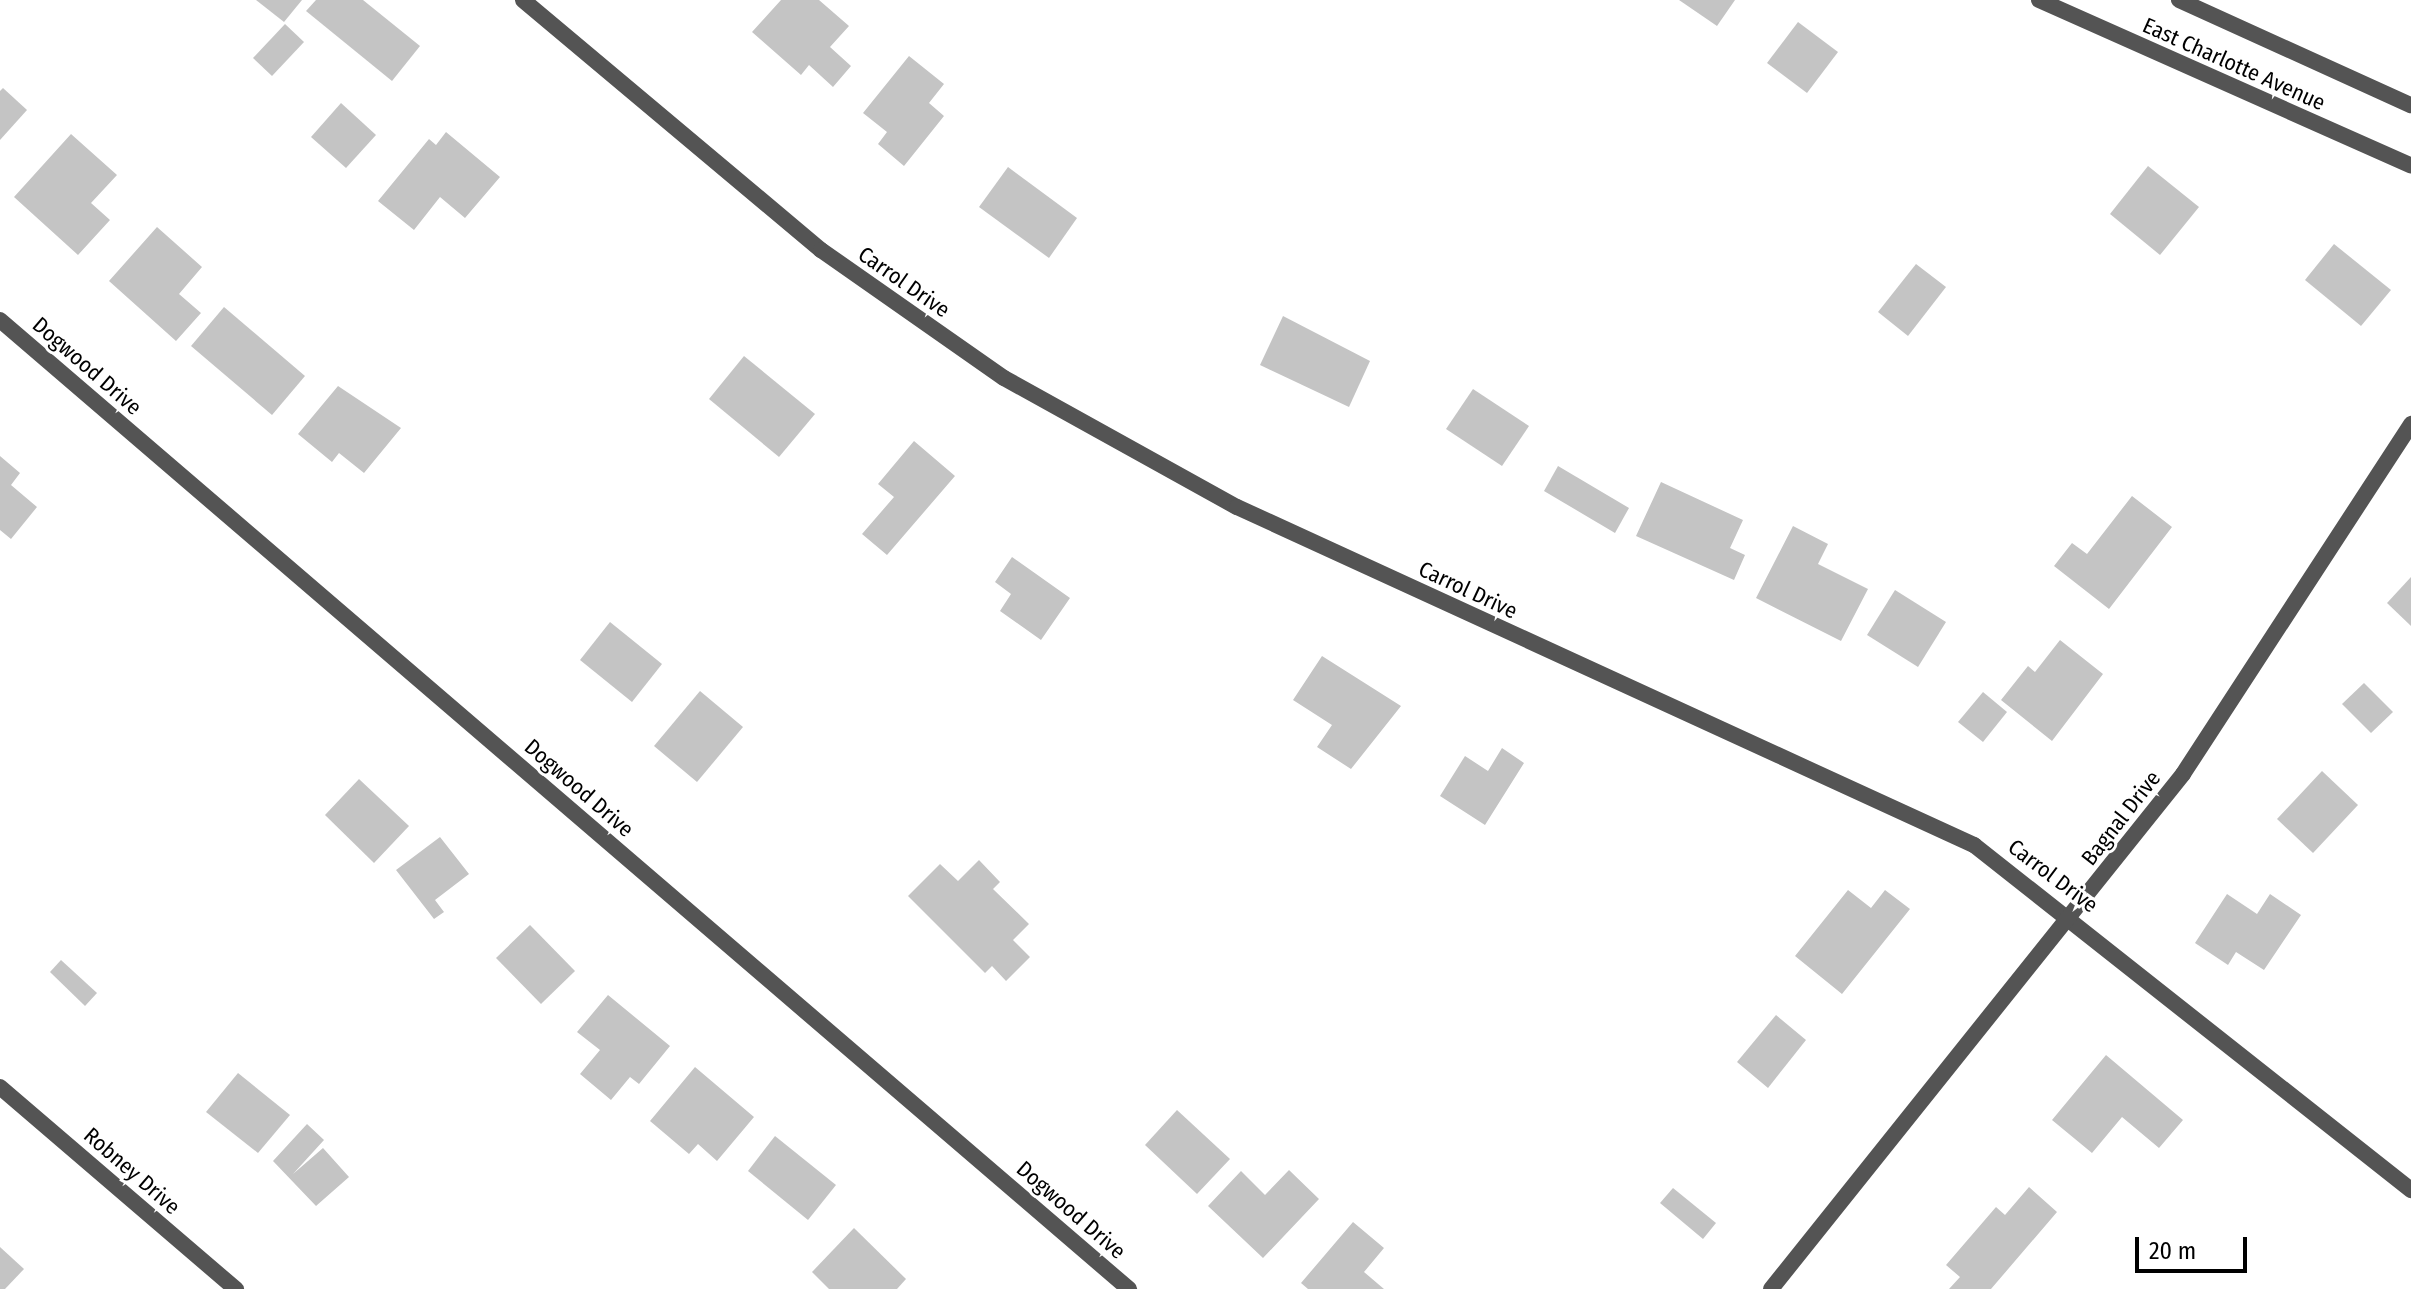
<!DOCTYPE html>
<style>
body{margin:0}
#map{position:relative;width:2411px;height:1289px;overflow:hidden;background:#fff;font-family:"Fira Sans Condensed",sans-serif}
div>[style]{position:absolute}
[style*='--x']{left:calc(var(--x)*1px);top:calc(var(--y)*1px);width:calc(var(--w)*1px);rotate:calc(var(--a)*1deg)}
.building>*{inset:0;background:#c4c4c4}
.street>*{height:16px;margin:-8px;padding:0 8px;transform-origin:8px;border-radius:8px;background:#545454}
span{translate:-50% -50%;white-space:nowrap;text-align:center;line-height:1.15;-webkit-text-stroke:6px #fff;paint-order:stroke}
.street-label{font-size:22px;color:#000}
.scale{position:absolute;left:2135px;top:1237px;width:112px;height:36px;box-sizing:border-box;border:4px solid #000;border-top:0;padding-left:10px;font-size:24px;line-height:28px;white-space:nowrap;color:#000;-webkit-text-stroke:6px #fff;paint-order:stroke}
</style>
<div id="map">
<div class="building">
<div style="clip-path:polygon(256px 0,302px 0,284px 22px)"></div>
<div style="clip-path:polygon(316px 0,363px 0,420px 46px,392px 81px,306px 11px)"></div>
<div style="clip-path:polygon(781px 0,819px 0,849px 26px,830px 47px,851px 66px,833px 87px,809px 65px,801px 75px,752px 32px)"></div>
<div style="clip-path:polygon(1679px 0,1735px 0,1717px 26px)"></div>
<div style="clip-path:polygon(1798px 22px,1838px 52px,1807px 93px,1767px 63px)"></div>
<div style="clip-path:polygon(285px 24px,304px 42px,272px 76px,253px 58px)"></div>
<div style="clip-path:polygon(909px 56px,944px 84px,929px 103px,944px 116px,904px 166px,878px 144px,887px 132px,863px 113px)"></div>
<div style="clip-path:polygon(3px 88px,27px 110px,0 140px,0 91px)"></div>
<div style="clip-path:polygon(341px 103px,376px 135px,346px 168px,311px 137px)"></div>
<div style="clip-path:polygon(446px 132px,500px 177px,465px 218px,440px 197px,414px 230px,378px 201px,429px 139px,436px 145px)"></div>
<div style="clip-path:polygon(71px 134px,117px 175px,91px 203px,110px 220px,78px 255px,14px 197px)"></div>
<div style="clip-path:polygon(2148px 166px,2199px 207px,2160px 255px,2110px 214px)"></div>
<div style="clip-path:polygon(1008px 167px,1077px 218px,1049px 258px,979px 207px)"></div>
<div style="clip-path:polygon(157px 227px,202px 267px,179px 294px,201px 313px,176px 341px,109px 281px)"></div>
<div style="clip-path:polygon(2334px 244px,2391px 290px,2361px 326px,2305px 280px)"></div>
<div style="clip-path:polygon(1916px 264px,1946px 287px,1908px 336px,1878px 312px)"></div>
<div style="clip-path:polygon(224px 307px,305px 376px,272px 415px,191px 346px)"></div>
<div style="clip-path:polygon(1283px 316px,1370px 361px,1349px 407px,1260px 365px)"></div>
<div style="clip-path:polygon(744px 356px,815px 414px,779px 457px,709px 399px)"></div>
<div style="clip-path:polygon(338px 386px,401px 428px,364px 473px,339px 453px,332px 462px,298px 434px)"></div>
<div style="clip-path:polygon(1473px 389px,1529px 426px,1502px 466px,1446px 429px)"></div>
<div style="clip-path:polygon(914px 441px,955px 476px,887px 555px,862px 534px,894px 497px,878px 484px)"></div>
<div style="clip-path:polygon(0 456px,20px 473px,11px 485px,37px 507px,11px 539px,0 530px)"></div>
<div style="clip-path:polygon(1558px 466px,1629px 508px,1615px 533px,1544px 491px)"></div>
<div style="clip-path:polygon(1661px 482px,1743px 520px,1730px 548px,1745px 555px,1734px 580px,1636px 536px)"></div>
<div style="clip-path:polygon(2132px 496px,2172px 527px,2109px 609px,2054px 566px,2072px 543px,2087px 554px)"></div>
<div style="clip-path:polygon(1793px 526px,1828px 544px,1818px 564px,1868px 589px,1841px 641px,1756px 598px)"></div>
<div style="clip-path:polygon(1012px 557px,1070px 598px,1041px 640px,1000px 611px,1011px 594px,995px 582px)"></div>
<div style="clip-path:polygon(2411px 577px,2411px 626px,2387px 603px)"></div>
<div style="clip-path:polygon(1895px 590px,1946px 622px,1918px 667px,1867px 635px)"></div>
<div style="clip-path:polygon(610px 622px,662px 664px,632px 702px,580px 660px)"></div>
<div style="clip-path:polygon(2060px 640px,2103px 674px,2052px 741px,2001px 700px,2028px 666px,2035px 672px)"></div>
<div style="clip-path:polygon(1322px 656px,1401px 706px,1351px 769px,1317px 747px,1332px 725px,1293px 700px)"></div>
<div style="clip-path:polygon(2364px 683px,2393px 712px,2371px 733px,2342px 704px)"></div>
<div style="clip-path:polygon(700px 691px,743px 727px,697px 782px,654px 746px)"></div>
<div style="clip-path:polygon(1983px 692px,2007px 712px,1983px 742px,1958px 722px)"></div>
<div style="clip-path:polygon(1502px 748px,1524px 763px,1485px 825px,1440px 796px,1465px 756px,1488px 771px)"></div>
<div style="clip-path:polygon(2322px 771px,2358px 805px,2313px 853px,2277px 819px)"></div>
<div style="clip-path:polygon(359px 779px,409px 826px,374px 863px,325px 815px)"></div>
<div style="clip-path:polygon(440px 837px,469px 874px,435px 900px,444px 912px,434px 919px,396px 870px)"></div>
<div style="clip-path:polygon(979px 860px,1000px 882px,993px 889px,1029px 924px,1013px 940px,1030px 957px,1006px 981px,992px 966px,985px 973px,908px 896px,940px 864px,958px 881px)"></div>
<div style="clip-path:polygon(1848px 890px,1871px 908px,1885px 890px,1910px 909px,1842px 994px,1795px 956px)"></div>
<div style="clip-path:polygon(2227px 894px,2257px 914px,2270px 894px,2301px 915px,2264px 970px,2236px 952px,2228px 965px,2195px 943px)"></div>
<div style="clip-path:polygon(530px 925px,575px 971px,541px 1004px,496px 958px)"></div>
<div style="clip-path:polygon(61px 960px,97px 993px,85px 1006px,50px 972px)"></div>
<div style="clip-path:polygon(608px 995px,670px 1046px,639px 1084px,630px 1077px,611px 1100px,580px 1074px,600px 1050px,577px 1032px)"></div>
<div style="clip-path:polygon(1776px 1015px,1806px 1040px,1768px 1088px,1737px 1062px)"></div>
<div style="clip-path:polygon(2106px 1055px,2183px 1120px,2159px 1148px,2122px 1117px,2092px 1153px,2052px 1120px)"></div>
<div style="clip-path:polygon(695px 1067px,754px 1117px,717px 1161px,698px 1144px,689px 1154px,650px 1121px)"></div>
<div style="clip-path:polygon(238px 1073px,290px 1115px,258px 1153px,206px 1112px)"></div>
<div style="clip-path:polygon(1177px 1110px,1230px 1159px,1197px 1194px,1145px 1145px)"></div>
<div style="clip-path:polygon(307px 1124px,324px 1140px,293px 1174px,323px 1148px,349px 1177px,316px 1206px,273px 1161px)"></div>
<div style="clip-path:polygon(775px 1136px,836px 1185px,808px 1220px,748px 1171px)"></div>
<div style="clip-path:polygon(1289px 1170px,1319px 1199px,1263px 1258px,1208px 1206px,1241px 1171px,1265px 1195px)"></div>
<div style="clip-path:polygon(2029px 1187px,2057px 1212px,1991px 1289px,1949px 1289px,1960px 1277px,1946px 1265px,1996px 1207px,2005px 1215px)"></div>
<div style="clip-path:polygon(1673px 1188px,1716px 1223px,1703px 1239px,1660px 1203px)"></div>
<div style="clip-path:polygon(1353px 1222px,1384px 1248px,1364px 1272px,1384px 1289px,1308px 1289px,1301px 1283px)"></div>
<div style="clip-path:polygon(854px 1228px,906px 1279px,897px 1289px,829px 1289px,812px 1272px)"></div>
<div style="clip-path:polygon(0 1247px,24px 1269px,5px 1289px,0 1289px)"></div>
</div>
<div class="street">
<div style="--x:523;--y:0;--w:389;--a:40"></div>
<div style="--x:821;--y:250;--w:223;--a:35"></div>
<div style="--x:1004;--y:378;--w:266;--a:29"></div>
<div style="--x:1237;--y:507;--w:811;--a:24.64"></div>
<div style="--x:1974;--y:845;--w:557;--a:38.29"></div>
<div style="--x:2039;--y:0;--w:407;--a:24"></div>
<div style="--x:2179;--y:0;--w:255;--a:24.4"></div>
<div style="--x:0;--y:320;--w:1488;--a:40.64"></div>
<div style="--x:0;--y:1087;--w:311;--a:40.6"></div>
<div style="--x:1771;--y:1289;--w:660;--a:-51.34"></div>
<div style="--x:2183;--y:774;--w:418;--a:-56.9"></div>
</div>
<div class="street-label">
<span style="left:2234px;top:64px;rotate:24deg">East Charlotte Avenue</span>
<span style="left:904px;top:282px;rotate:35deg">Carrol Drive</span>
<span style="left:87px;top:366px;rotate:41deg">Dogwood Drive</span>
<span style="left:1468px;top:590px;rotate:25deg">Carrol Drive</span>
<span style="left:579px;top:788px;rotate:41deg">Dogwood Drive</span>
<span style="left:2121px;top:818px;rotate:-52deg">Bagnal Drive</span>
<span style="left:2053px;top:876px;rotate:37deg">Carrol Drive</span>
<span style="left:132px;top:1171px;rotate:41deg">Robney Drive</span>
<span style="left:1071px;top:1210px;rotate:41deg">Dogwood Drive</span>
</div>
<div class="scale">20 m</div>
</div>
